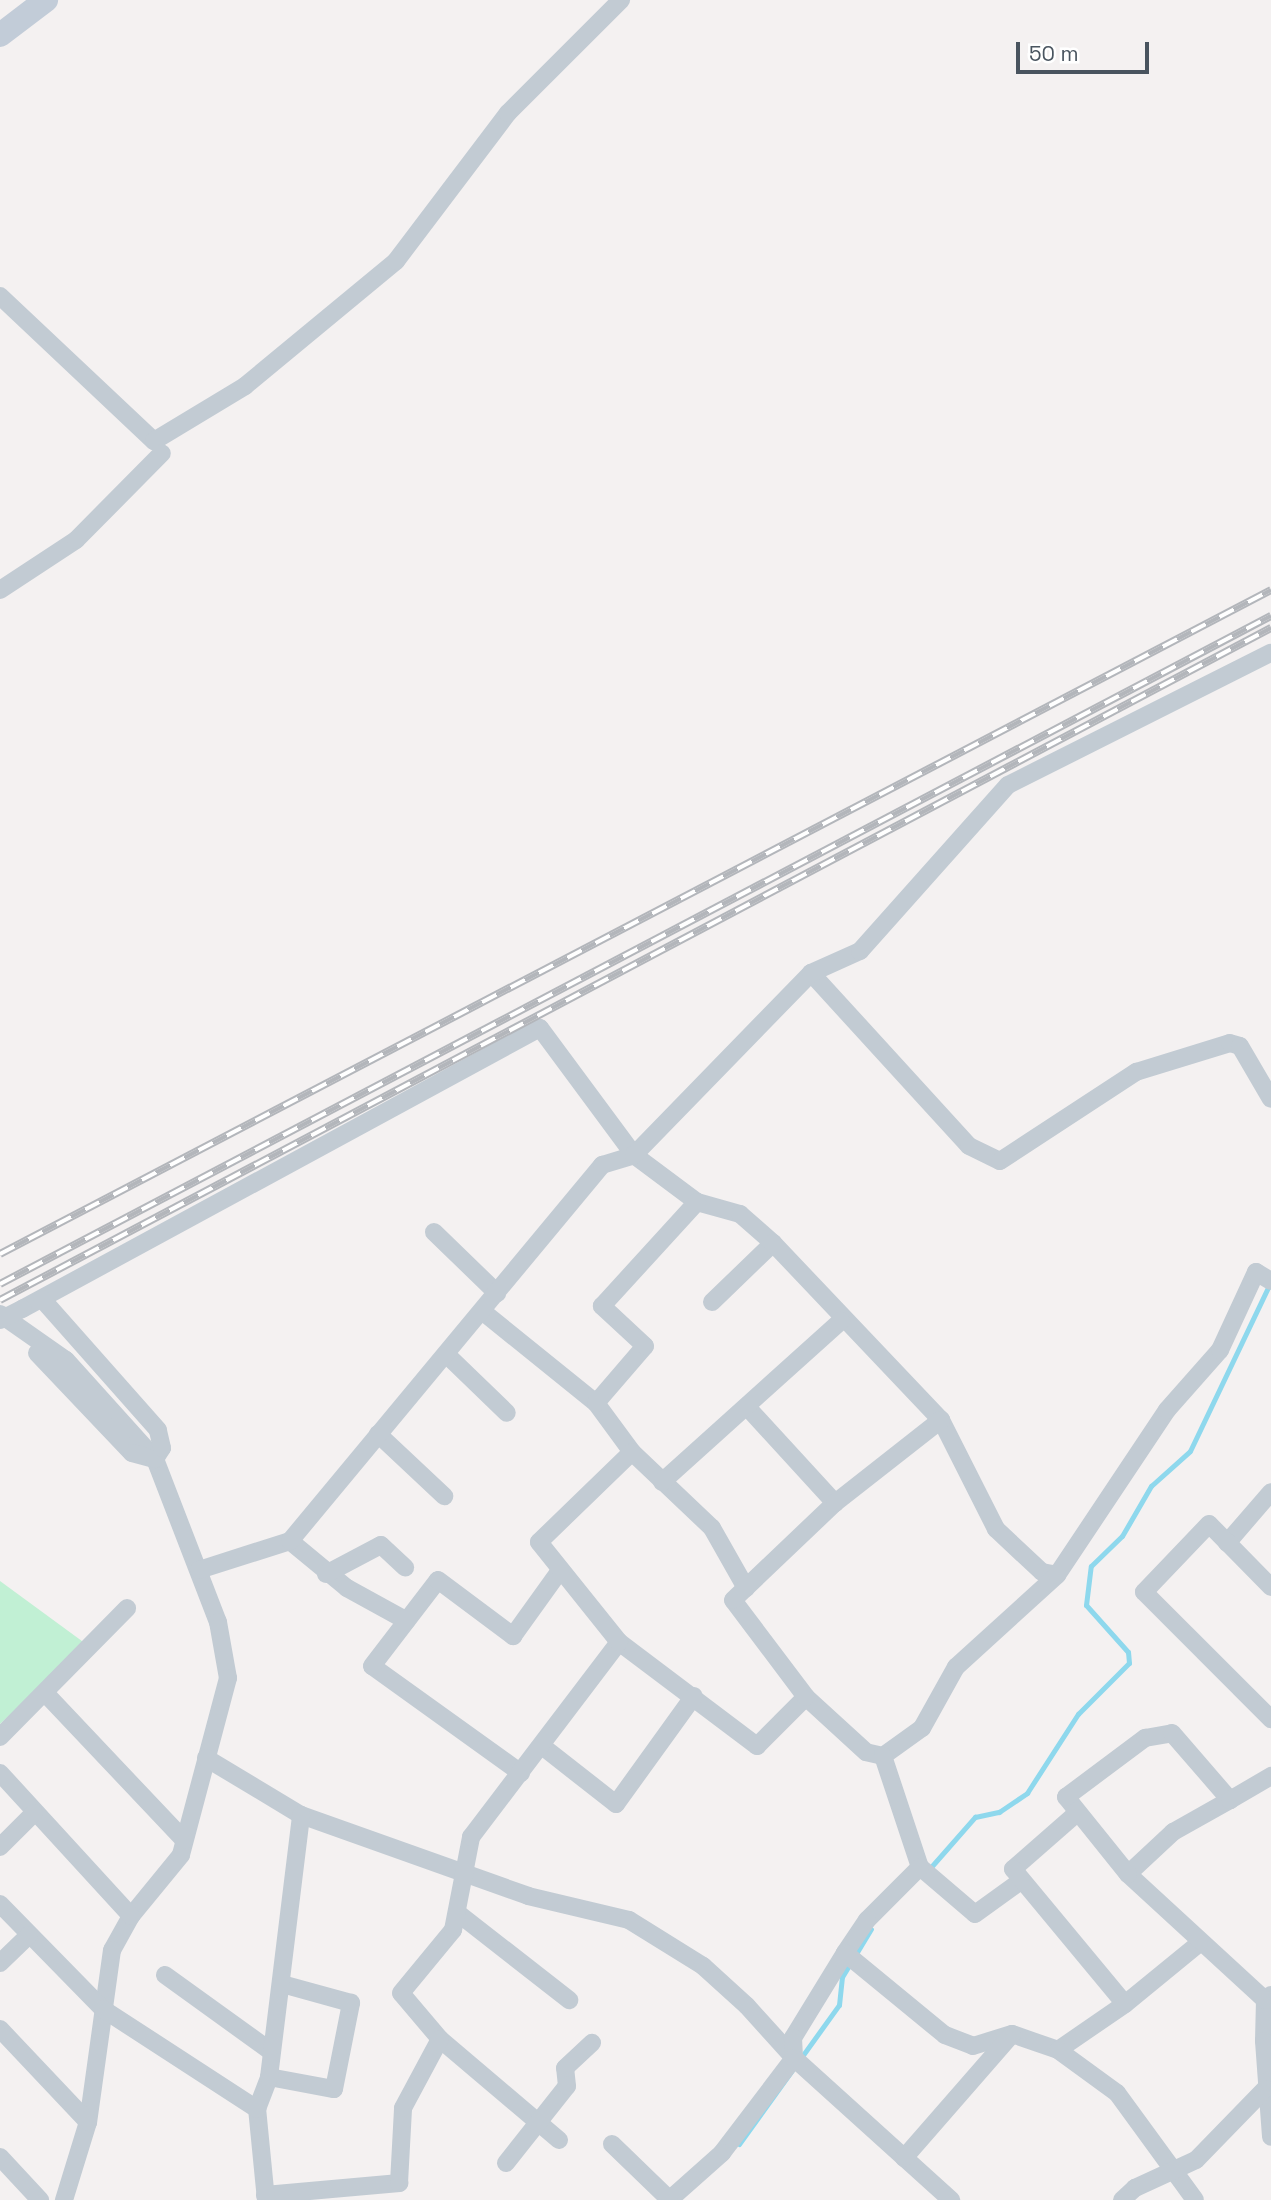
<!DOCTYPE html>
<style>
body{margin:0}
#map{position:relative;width:1271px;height:2200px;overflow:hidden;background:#f4f1f1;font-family:"Space Grotesk",sans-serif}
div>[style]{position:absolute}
.green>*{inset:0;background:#c1f0d4}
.stream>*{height:5px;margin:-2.5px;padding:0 2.5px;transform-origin:2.5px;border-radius:2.5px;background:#8ed8ed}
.street>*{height:18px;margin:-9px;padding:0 9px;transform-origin:9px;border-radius:9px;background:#c2cbd3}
.secondary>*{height:24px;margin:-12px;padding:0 12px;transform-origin:12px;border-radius:12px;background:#c2ccd8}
.rail>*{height:8px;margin-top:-4px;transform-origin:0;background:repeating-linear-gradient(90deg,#fff 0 16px,#b3b6bb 0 32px);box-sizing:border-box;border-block:2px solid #b3b6bb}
.street-bridge>*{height:18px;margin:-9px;padding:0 9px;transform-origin:9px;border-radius:9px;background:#c2cbd3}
span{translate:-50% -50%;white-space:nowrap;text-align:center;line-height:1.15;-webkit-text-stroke:7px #fff;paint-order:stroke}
.scale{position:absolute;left:1016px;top:42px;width:133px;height:32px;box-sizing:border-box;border:4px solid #49545f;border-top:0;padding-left:9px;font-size:21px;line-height:24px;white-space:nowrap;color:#49545f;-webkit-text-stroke:5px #fff;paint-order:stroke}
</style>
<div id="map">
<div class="green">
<i style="clip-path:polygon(0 1581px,86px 1644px,0 1724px)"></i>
</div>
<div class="stream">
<i style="left:931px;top:1867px;width:67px;rotate:-48.7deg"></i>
<i style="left:975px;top:1817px;width:25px;rotate:-12deg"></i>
<i style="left:999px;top:1812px;width:34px;rotate:-34deg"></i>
<i style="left:1027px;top:1793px;width:94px;rotate:-57.2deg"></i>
<i style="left:1078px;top:1714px;width:72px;rotate:-45deg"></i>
<i style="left:1129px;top:1663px;width:11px;rotate:-95deg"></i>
<i style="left:1128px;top:1652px;width:63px;rotate:-131.8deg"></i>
<i style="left:1086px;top:1605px;width:39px;rotate:-83deg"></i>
<i style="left:1091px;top:1566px;width:43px;rotate:-44.1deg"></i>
<i style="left:1122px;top:1536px;width:58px;rotate:-59.9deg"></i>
<i style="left:1151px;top:1486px;width:52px;rotate:-41.9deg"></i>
<i style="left:1190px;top:1451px;width:186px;rotate:-64.5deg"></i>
<i style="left:739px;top:2144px;width:171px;rotate:-54.3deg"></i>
<i style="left:839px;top:2005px;width:28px;rotate:-84deg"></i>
<i style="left:842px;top:1977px;width:56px;rotate:-58.9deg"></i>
</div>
<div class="street">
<i style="left:0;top:296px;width:212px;rotate:43.3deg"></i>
<i style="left:154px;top:441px;width:106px;rotate:-31.1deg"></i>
<i style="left:245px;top:386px;width:196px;rotate:-39.6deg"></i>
<i style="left:396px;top:261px;width:186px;rotate:-52.9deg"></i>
<i style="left:508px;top:113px;width:160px;rotate:-45deg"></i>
<i style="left:0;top:590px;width:91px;rotate:-33.3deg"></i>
<i style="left:76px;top:540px;width:122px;rotate:-45.3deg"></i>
<i style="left:811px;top:973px;width:234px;rotate:47.6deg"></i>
<i style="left:969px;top:1146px;width:34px;rotate:26deg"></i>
<i style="left:1000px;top:1161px;width:163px;rotate:-33.2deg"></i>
<i style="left:1136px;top:1072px;width:98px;rotate:-17.1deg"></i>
<i style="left:1230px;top:1043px;width:10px;rotate:17deg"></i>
<i style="left:1240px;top:1046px;width:61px;rotate:59.7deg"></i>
<i style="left:434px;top:1232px;width:88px;rotate:44.1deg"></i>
<i style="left:712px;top:1302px;width:85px;rotate:-44deg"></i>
<i style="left:22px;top:1309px;width:589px;rotate:-28.48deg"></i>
<i style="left:540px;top:1028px;width:158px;rotate:53.5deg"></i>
<i style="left:634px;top:1155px;width:79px;rotate:36.7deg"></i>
<i style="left:697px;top:1202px;width:45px;rotate:15.6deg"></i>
<i style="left:740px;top:1214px;width:44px;rotate:41.3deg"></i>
<i style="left:773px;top:1243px;width:244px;rotate:46.5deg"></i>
<i style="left:941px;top:1420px;width:122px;rotate:63.2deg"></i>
<i style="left:996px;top:1529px;width:63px;rotate:43.1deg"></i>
<i style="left:1042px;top:1572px;width:15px;rotate:11deg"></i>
<i style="left:482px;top:1311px;width:146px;rotate:38.9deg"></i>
<i style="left:596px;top:1403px;width:61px;rotate:53.7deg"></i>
<i style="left:632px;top:1452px;width:110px;rotate:43.5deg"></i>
<i style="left:712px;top:1528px;width:69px;rotate:60.5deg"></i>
<i style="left:0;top:1314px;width:80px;rotate:34.9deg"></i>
<i style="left:66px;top:1360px;width:133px;rotate:48deg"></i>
<i style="left:155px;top:1459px;width:175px;rotate:68.9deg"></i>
<i style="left:218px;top:1622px;width:57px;rotate:79.9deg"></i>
<i style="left:228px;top:1678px;width:183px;rotate:104.9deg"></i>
<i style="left:181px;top:1855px;width:79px;rotate:129.3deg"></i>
<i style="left:131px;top:1916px;width:39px;rotate:119deg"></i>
<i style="left:112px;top:1950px;width:174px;rotate:97.9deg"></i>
<i style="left:88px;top:2122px;width:82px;rotate:107.1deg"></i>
<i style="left:37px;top:1353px;width:138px;rotate:46.5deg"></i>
<i style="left:132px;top:1453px;width:24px;rotate:15deg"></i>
<i style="left:155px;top:1459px;width:13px;rotate:-58deg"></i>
<i style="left:162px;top:1448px;width:18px;rotate:-103deg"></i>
<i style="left:158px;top:1430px;width:175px;rotate:-131.5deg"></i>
<i style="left:447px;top:1355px;width:83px;rotate:44deg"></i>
<i style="left:596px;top:1403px;width:75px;rotate:-49.3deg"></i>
<i style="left:645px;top:1346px;width:59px;rotate:-137.1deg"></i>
<i style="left:602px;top:1306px;width:141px;rotate:-47.6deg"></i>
<i style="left:748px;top:1408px;width:129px;rotate:47.5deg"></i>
<i style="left:378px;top:1434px;width:91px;rotate:43.2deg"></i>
<i style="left:662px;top:1482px;width:241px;rotate:-42deg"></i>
<i style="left:290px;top:1541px;width:74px;rotate:39.5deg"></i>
<i style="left:347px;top:1588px;width:68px;rotate:28.8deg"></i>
<i style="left:1227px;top:1543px;width:67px;rotate:-49.2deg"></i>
<i style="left:199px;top:1570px;width:96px;rotate:-17.7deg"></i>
<i style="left:290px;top:1541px;width:489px;rotate:-50.3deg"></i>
<i style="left:602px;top:1165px;width:34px;rotate:-17deg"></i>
<i style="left:634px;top:1155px;width:254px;rotate:-45.8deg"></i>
<i style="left:811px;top:973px;width:54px;rotate:-24.2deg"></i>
<i style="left:860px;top:951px;width:222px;rotate:-48.3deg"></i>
<i style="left:1008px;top:785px;width:294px;rotate:-26.7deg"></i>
<i style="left:326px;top:1574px;width:62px;rotate:-27.8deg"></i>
<i style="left:381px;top:1545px;width:33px;rotate:43deg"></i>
<i style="left:1271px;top:1587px;width:88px;rotate:-134.5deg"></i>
<i style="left:1209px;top:1524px;width:94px;rotate:133.7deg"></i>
<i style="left:1144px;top:1592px;width:180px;rotate:45deg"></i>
<i style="left:619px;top:1642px;width:173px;rotate:37deg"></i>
<i style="left:757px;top:1746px;width:69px;rotate:-45deg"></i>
<i style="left:46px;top:1694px;width:201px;rotate:46.6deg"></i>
<i style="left:0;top:1737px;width:181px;rotate:-45.4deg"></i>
<i style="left:542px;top:1746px;width:94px;rotate:38.1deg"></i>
<i style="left:616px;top:1804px;width:133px;rotate:-54.2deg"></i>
<i style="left:883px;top:1756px;width:48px;rotate:-35.7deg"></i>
<i style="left:922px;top:1728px;width:70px;rotate:-60.9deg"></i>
<i style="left:956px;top:1667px;width:137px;rotate:-42.3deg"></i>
<i style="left:1057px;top:1575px;width:198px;rotate:-56.3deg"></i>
<i style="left:1167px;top:1410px;width:80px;rotate:-48.5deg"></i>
<i style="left:1220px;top:1350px;width:86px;rotate:-65.2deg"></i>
<i style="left:1256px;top:1272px;width:17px;rotate:31deg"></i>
<i style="left:883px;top:1756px;width:17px;rotate:-167deg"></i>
<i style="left:866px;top:1752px;width:81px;rotate:-137.5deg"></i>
<i style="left:806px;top:1697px;width:121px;rotate:-127deg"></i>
<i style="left:733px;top:1600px;width:141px;rotate:-43.6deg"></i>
<i style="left:835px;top:1503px;width:135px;rotate:-38.1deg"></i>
<i style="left:883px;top:1756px;width:117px;rotate:71.6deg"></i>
<i style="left:920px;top:1867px;width:72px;rotate:40.5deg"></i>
<i style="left:975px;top:1914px;width:53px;rotate:-35.8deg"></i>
<i style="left:206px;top:1758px;width:111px;rotate:31deg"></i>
<i style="left:301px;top:1815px;width:241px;rotate:19.6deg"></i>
<i style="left:528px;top:1896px;width:104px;rotate:13.4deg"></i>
<i style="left:629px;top:1920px;width:87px;rotate:31.9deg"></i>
<i style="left:703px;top:1966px;width:59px;rotate:42.3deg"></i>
<i style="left:747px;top:2006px;width:70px;rotate:47.9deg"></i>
<i style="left:794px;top:2058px;width:119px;rotate:127.2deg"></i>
<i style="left:722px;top:2153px;width:71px;rotate:138.4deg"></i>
<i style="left:0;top:1773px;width:194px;rotate:47.5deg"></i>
<i style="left:521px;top:1773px;width:183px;rotate:-144.3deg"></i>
<i style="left:372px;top:1666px;width:108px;rotate:-52.5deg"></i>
<i style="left:438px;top:1580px;width:94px;rotate:36.7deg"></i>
<i style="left:513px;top:1636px;width:79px;rotate:-54.3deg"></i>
<i style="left:1077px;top:1813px;width:85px;rotate:138.8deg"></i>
<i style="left:1013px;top:1869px;width:175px;rotate:50.3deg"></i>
<i style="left:1125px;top:2004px;width:93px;rotate:-39.3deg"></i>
<i style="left:0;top:1847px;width:48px;rotate:-45deg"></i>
<i style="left:920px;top:1867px;width:75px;rotate:135deg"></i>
<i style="left:867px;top:1920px;width:40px;rotate:124deg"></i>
<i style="left:845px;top:1953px;width:100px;rotate:121.5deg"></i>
<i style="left:793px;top:2038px;width:20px;rotate:87deg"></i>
<i style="left:794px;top:2058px;width:212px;rotate:42.1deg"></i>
<i style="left:1128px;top:1874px;width:62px;rotate:-43deg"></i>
<i style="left:1173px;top:1832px;width:65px;rotate:-29.3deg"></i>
<i style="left:0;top:1904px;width:147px;rotate:45.6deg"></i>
<i style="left:103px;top:2009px;width:184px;rotate:33deg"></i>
<i style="left:459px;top:1914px;width:140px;rotate:38deg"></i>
<i style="left:845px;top:1953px;width:129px;rotate:39.4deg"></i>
<i style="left:945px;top:2035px;width:30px;rotate:21deg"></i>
<i style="left:973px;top:2046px;width:41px;rotate:-17.1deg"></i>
<i style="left:1012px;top:2034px;width:49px;rotate:19.2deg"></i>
<i style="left:0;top:1963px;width:40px;rotate:-44deg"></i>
<i style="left:165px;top:1975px;width:128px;rotate:35.8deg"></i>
<i style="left:1271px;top:1995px;width:8px;rotate:140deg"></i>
<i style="left:1265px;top:2000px;width:41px;rotate:91.4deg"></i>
<i style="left:1264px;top:2041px;width:96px;rotate:85.8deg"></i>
<i style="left:1265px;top:2000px;width:186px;rotate:-137.4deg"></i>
<i style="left:1128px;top:1874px;width:99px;rotate:-128.8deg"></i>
<i style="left:1066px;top:1797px;width:99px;rotate:-36.8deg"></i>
<i style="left:1145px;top:1738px;width:27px;rotate:-10deg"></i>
<i style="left:1172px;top:1733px;width:89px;rotate:49.1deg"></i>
<i style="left:1230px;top:1800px;width:48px;rotate:-30.3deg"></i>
<i style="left:1125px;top:2004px;width:81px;rotate:145.5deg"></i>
<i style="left:1058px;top:2050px;width:73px;rotate:36.1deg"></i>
<i style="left:1117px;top:2093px;width:132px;rotate:53.9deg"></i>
<i style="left:0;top:2029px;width:128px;rotate:46.6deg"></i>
<i style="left:269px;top:2077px;width:66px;rotate:10.5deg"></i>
<i style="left:334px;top:2089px;width:88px;rotate:-78.8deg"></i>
<i style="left:351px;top:2003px;width:72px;rotate:-164.6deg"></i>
<i style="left:559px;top:2140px;width:156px;rotate:-139.7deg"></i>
<i style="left:440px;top:2039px;width:60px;rotate:-130.3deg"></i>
<i style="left:401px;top:1993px;width:82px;rotate:-50.5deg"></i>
<i style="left:453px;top:1930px;width:95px;rotate:-79deg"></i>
<i style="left:471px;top:1837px;width:245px;rotate:-52.8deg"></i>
<i style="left:619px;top:1642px;width:128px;rotate:-128.7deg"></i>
<i style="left:539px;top:1542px;width:129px;rotate:-44.1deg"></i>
<i style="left:612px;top:2144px;width:79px;rotate:44deg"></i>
<i style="left:0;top:2157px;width:59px;rotate:47.1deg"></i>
<i style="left:904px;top:2158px;width:164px;rotate:-48.9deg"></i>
<i style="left:506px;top:2163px;width:98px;rotate:-51.6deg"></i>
<i style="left:567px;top:2086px;width:18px;rotate:-96deg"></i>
<i style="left:565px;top:2068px;width:37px;rotate:-43deg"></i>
<i style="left:265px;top:2195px;width:135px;rotate:-5.1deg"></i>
<i style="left:399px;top:2183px;width:75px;rotate:-86.9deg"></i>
<i style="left:403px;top:2108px;width:78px;rotate:-61.8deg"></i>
<i style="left:266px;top:2200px;width:91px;rotate:-95.6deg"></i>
<i style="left:257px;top:2109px;width:34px;rotate:-69deg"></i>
<i style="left:269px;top:2077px;width:264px;rotate:-83deg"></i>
<i style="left:1122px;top:2200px;width:18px;rotate:-43deg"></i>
<i style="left:1135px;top:2188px;width:67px;rotate:-24.7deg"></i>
<i style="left:1196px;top:2160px;width:99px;rotate:-45.8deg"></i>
</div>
<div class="secondary">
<i style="left:0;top:35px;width:58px;rotate:-37.3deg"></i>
</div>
<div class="rail">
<i style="left:0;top:1254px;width:1434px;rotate:-27.58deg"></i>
<i style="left:0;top:1284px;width:1436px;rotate:-27.73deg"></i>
<i style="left:0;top:1300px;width:1438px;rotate:-27.87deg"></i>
</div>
<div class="street-bridge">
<i style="left:0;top:1320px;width:25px;rotate:-27deg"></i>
</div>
<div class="scale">50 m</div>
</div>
